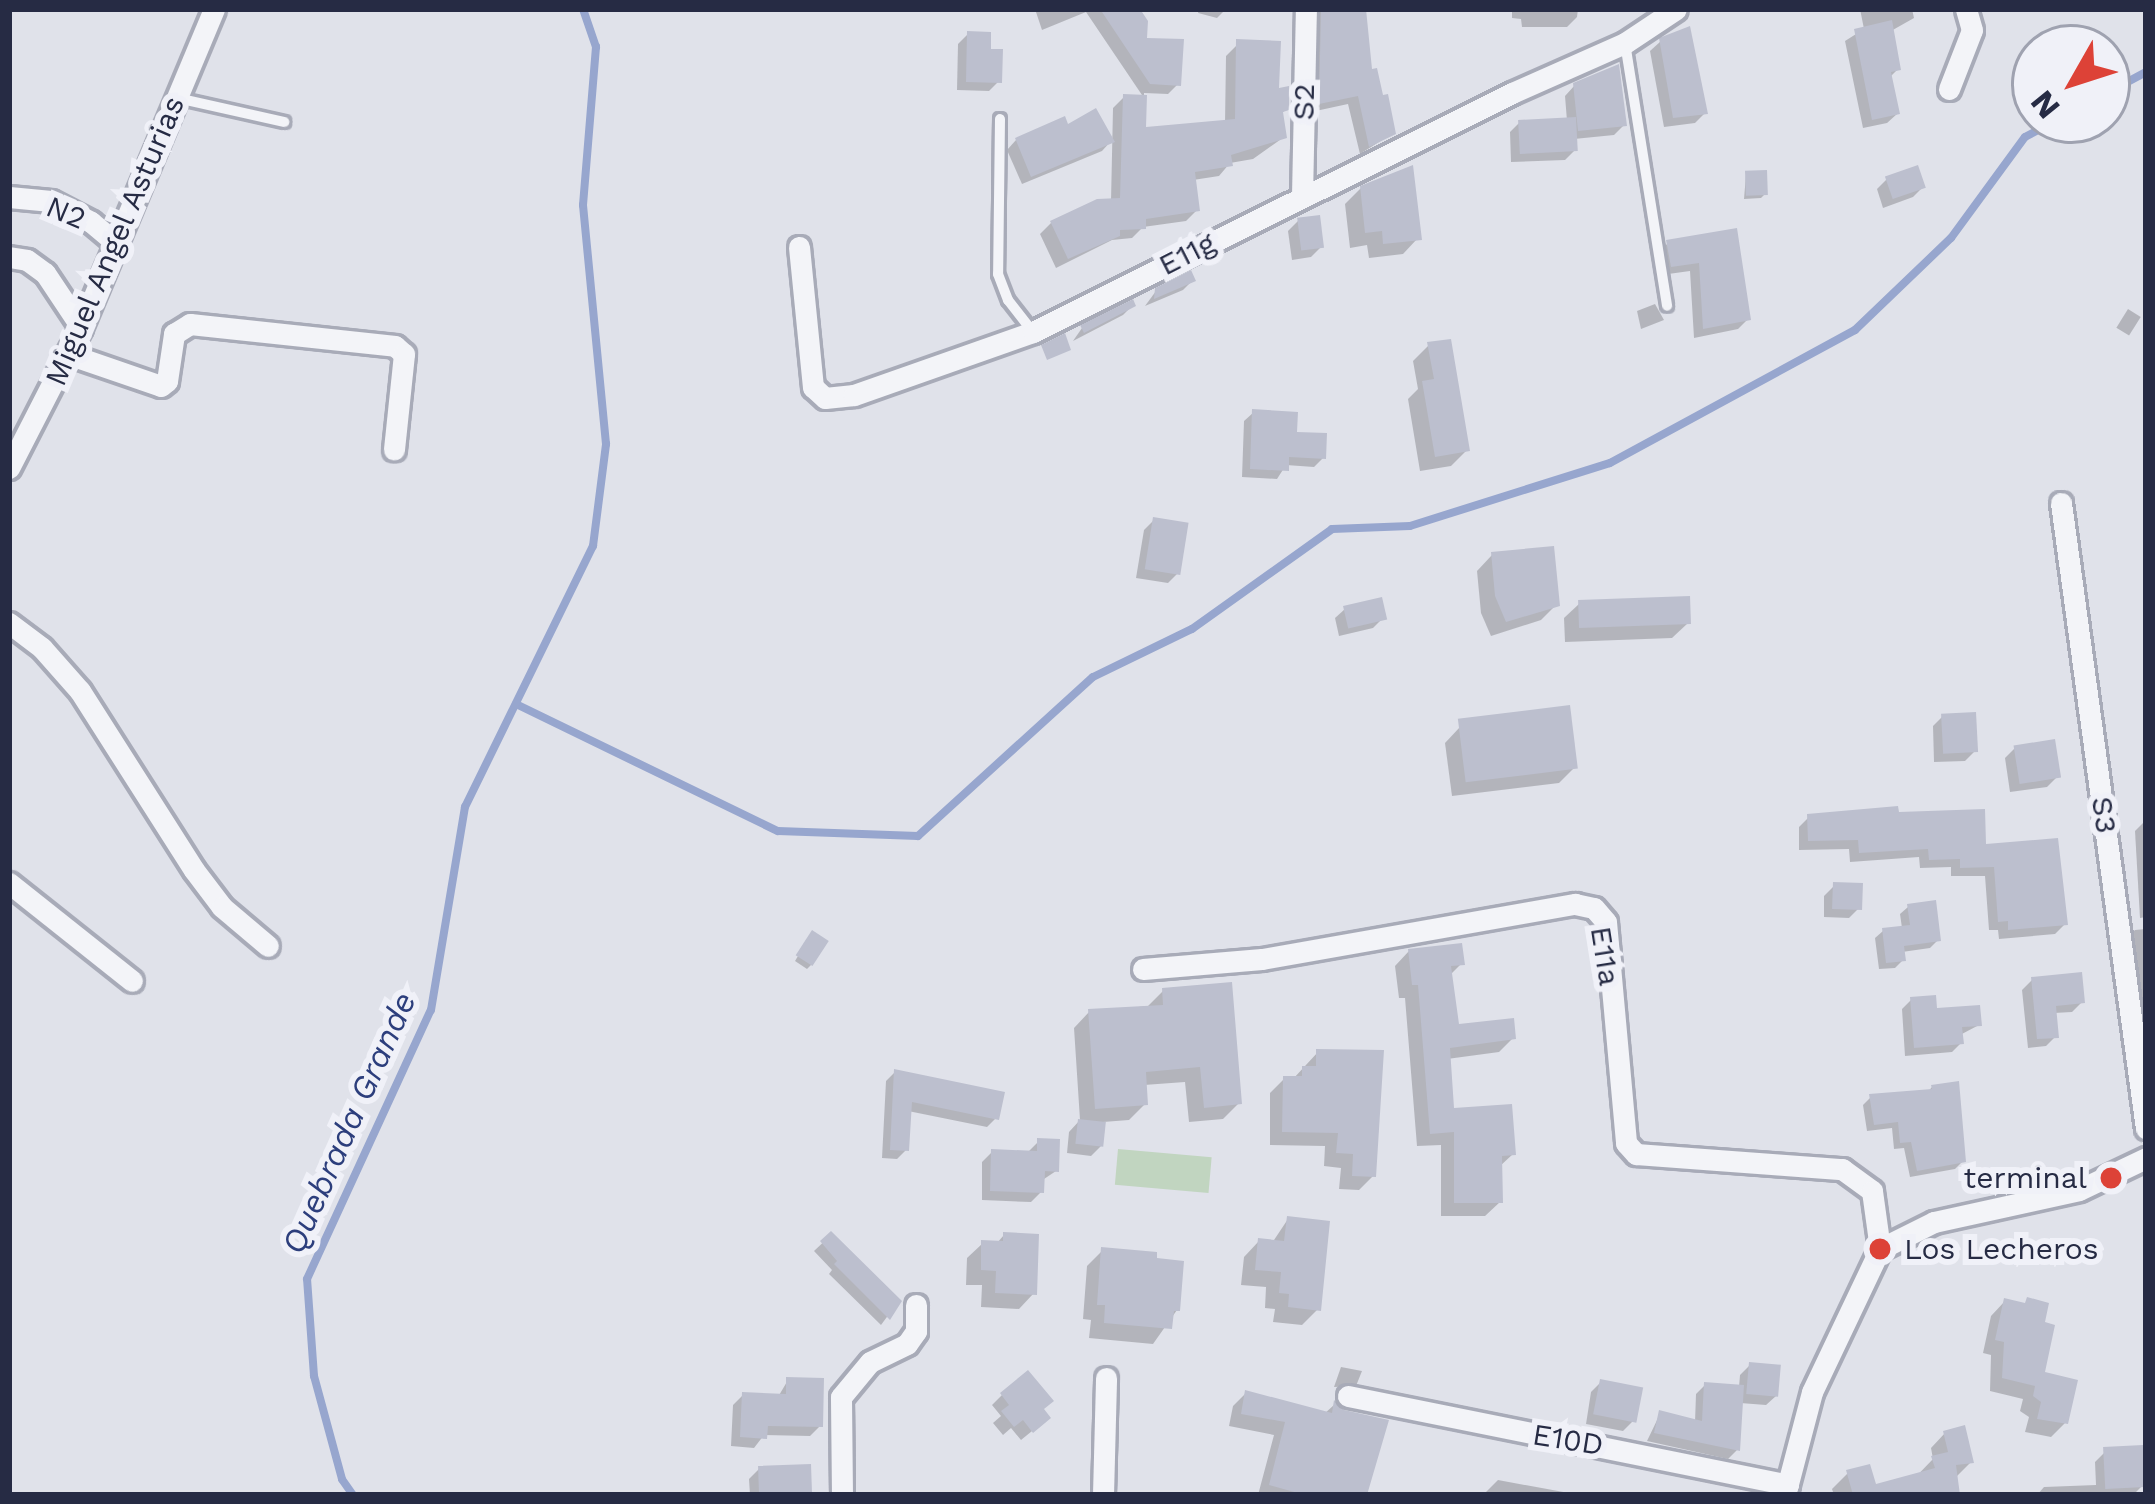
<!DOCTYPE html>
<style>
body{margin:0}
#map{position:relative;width:2155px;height:1504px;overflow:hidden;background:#e0e2ea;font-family:"Work Sans",sans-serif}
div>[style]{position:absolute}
.green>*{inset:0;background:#c1d5c0;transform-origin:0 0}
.shadow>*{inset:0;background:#0003;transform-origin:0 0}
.stream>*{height:8px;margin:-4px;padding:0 4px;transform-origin:4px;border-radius:4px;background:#97a6ce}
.building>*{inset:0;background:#bcbfce;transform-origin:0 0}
.roads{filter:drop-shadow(3px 0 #a8abb8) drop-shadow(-3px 0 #a8abb8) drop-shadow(0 3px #a8abb8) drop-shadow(0 -3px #a8abb8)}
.lane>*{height:10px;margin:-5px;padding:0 5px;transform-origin:5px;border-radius:5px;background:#f3f4f8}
.street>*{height:21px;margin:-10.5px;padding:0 10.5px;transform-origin:10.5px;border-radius:10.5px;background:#f3f4f8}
.dots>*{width:33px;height:33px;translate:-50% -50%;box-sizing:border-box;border:6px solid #f0f1f8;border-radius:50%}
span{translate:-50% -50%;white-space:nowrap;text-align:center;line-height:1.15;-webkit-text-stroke:12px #f0f1f8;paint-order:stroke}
.street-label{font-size:30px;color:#262b44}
.poi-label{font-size:30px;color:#262b44}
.right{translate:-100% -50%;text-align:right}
.left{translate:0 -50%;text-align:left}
.water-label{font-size:33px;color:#2c3e7c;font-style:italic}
.frame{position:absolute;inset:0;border:12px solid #262b44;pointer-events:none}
.north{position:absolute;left:2011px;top:24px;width:120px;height:120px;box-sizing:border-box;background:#f0f1f8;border:3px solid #9fa2b0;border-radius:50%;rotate:231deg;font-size:33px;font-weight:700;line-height:48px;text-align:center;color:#262b44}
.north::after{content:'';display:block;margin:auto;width:42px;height:54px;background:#dd4237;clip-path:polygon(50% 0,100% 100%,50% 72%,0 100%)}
</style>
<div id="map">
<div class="green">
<i style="left:1118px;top:1149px;width:94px;height:36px;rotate:5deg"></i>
</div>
<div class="shadow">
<i style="clip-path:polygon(1035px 9px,1136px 9px,1144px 41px,1178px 84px,1168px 94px,1144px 93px,1144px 98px,1086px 12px,1042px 30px)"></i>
<i style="clip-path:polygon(1199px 9px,1226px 9px,1217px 18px,1198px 13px)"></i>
<i style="clip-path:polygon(1309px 9px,1363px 9px,1369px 73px,1393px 133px,1360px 154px,1348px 104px,1311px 112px)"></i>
<i style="clip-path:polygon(1512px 9px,1578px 9px,1577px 17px,1567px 27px,1522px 27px,1521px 19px,1512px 18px)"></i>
<i style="clip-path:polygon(1860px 9px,1912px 9px,1914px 18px,1891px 31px,1898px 69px,1889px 78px,1897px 114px,1887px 123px,1863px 128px,1845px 41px,1864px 29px)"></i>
<i style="clip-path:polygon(968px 34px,988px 52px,999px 81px,989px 91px,957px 90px,958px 44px)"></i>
<i style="clip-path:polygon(1661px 41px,1705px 113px,1695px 123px,1664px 127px,1650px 51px)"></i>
<i style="clip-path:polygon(1237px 45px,1286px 109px,1280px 115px,1284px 137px,1253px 159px,1230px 163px,1219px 176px,1193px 180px,1197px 210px,1186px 221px,1143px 227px,1132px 238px,1112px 240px,1056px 268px,1040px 234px,1051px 223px,1111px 201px,1113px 108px,1124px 97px,1142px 131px,1225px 123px,1226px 56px)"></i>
<i style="clip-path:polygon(1575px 85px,1624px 125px,1614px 135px,1574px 139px,1575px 150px,1565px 160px,1511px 162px,1510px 132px,1520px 122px,1567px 121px,1565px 96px)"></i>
<i style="clip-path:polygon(1067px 128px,1111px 141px,1102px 151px,1022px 184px,1007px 150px,1016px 140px)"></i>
<i style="clip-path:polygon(1746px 175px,1765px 194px,1761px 198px,1744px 199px)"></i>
<i style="clip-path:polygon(1887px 179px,1923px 187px,1913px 197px,1883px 208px,1877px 189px)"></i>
<i style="clip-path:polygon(1361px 188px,1418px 238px,1403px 254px,1369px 258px,1367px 245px,1350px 248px,1345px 204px)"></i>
<i style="clip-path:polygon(1298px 221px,1321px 247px,1311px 257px,1292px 260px,1288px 231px)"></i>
<i style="clip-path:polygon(1734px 231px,1748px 319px,1738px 329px,1694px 338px,1690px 271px,1661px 275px,1658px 253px,1668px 243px)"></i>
<i style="clip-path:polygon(1193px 280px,1183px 290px,1145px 306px,1156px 291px)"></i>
<i style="clip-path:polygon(1655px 304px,1664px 320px,1641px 329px,1637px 311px)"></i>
<i style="clip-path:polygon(1133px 305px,1123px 315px,1073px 341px,1082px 328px)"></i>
<i style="left:2128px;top:309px;width:15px;height:22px;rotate:32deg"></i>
<i style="clip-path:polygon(1429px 345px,1467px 450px,1451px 466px,1420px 471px,1408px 399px,1418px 389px,1413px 361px)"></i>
<i style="clip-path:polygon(1254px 412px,1294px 435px,1323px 458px,1314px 467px,1286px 465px,1277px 479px,1242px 477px,1244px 421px)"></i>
<i style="clip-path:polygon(1154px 520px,1178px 573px,1168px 583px,1136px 578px,1144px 530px)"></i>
<i style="clip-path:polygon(1492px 555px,1557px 604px,1541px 620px,1491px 636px,1481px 613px,1477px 571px)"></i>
<i style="clip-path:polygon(1580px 603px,1688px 623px,1672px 638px,1565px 642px,1564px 618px)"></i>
<i style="clip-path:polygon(1345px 609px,1383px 618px,1373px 628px,1339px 636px,1335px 618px)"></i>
<i style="clip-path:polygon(1943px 716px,1975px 751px,1965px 761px,1934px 762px,1933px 726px)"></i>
<i style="clip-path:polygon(1460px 727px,1575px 767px,1559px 783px,1452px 796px,1445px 743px)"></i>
<i style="clip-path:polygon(2015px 748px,2057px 777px,2047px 787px,2010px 792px,2005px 758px)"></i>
<i style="clip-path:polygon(1896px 816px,1983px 847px,2065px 924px,2055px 934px,1999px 939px,1998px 930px,1989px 930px,1985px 876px,1951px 876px,1951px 867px,1920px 868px,1919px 857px,1850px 862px,1849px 849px,1799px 850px,1799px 827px,1809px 817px)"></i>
<i style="clip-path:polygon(2146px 820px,2146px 917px,2140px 918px,2135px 831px)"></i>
<i style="clip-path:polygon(1834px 886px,1859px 908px,1849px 918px,1824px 917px,1824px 896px)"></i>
<i style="clip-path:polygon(1908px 907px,1938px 940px,1930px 948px,1902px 952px,1903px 960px,1895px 968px,1879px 969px,1875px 938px,1883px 931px,1902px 928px,1900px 914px)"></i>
<i style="clip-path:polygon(2146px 929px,2146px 1070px,2124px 941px,2135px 930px)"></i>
<i style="clip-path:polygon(809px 938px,811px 965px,807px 969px,795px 961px)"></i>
<i style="clip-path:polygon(1409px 951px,1462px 963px,1449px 976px,1456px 1028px,1513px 1038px,1499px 1052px,1447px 1059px,1452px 1111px,1513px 1154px,1499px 1167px,1500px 1202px,1485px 1216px,1441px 1216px,1441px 1145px,1417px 1146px,1405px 998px,1399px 998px,1395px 966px)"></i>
<i style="clip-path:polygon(2032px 980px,2082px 1002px,2072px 1012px,2054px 1013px,2056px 1036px,2046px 1046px,2028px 1048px,2022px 990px)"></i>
<i style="clip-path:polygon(1163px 991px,1239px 1103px,1223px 1119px,1189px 1122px,1185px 1082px,1144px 1085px,1145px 1104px,1129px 1120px,1103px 1122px,1101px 1146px,1091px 1156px,1067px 1153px,1069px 1132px,1080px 1120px,1074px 1028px,1089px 1012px,1148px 1006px)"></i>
<i style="clip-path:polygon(1911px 1000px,1934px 1011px,1979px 1025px,1960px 1035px,1961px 1043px,1952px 1052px,1905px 1056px,1902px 1009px)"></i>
<i style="clip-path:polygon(1318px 1052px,1373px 1176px,1359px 1190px,1339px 1189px,1341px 1168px,1324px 1166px,1325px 1146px,1270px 1145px,1270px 1093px,1284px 1079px,1293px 1079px)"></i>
<i style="clip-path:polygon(895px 1072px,996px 1118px,987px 1127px,908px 1111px,906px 1150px,897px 1159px,882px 1158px,886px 1081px)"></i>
<i style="clip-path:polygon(1932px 1087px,1963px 1161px,1955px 1169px,1910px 1177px,1904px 1148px,1894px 1149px,1892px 1128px,1867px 1131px,1863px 1105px,1871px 1097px,1927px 1093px)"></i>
<i style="clip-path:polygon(1039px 1141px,1056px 1171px,1041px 1181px,1041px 1192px,1031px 1202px,982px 1200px,982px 1162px,992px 1152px,1029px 1151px)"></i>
<i style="clip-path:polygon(1288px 1219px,1318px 1309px,1302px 1325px,1273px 1322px,1275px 1309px,1265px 1308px,1266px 1287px,1241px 1285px,1244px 1257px,1259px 1241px,1272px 1243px)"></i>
<i style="clip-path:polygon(831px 1235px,898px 1302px,881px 1325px,829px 1274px,832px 1270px,814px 1251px)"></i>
<i style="clip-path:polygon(1004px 1235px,1034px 1293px,1019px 1309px,981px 1307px,982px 1285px,966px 1285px,967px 1258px,983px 1243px,997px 1243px)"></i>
<i style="clip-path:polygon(1103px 1250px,1177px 1310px,1153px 1344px,1089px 1338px,1091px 1320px,1083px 1319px,1087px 1266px)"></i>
<i style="clip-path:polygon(2005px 1301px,2065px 1423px,2051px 1437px,2025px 1432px,2029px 1417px,2020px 1411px,2023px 1399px,1990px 1391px,1991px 1355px,1983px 1353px,1991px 1316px)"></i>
<i style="clip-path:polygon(1750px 1365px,1776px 1396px,1766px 1405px,1740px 1403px,1737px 1450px,1728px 1459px,1647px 1441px,1660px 1414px,1695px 1422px,1696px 1394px,1705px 1385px,1739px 1387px,1740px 1375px)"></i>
<i style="clip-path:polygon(1341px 1367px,1362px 1371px,1356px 1386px,1334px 1387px)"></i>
<i style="clip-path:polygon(788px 1380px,820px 1426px,810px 1436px,764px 1435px,754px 1448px,731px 1446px,733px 1405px,743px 1395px,778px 1397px)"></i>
<i style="clip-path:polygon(1601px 1382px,1633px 1421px,1623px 1431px,1586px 1424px,1591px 1392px)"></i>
<i style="clip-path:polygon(1246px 1393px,1324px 1414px,1334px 1405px,1363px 1495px,1258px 1495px,1274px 1435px,1229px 1426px,1233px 1406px)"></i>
<i style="clip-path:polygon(1002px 1395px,1041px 1410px,1037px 1427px,1021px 1440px,1011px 1428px,1003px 1435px,993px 1423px,1001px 1416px,992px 1405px)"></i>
<i style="clip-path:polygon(1945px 1433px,1971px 1462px,1957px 1476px,1957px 1495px,1906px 1495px,1905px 1488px,1933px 1459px,1931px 1448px)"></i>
<i style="clip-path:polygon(2105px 1452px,2142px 1486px,2133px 1495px,2037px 1495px,2044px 1487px,2096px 1485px,2095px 1462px)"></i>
<i style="clip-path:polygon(759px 1469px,810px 1495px,750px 1495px,749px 1479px)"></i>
<i style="clip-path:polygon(1848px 1473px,1876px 1495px,1834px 1495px,1832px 1489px)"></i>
<i style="clip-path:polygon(1498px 1480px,1569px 1493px,1569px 1495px,1483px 1495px)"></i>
</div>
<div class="stream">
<i style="left:2107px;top:93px;width:44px;rotate:-28.3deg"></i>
<i style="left:516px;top:704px;width:291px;rotate:25.9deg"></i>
<i style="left:778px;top:831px;width:140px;rotate:2deg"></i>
<i style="left:918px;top:836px;width:236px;rotate:-42.3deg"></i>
<i style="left:1093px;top:677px;width:110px;rotate:-25.9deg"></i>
<i style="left:1192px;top:629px;width:172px;rotate:-35.5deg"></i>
<i style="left:1332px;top:529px;width:78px;rotate:-2.2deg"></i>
<i style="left:1410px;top:526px;width:210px;rotate:-17.5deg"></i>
<i style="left:1610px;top:463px;width:279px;rotate:-28.5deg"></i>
<i style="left:1855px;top:330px;width:133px;rotate:-43.8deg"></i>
<i style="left:1951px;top:238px;width:125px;rotate:-53.8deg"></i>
<i style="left:2025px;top:137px;width:36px;rotate:-28deg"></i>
<i style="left:353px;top:1495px;width:19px;rotate:-125deg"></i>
<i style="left:342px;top:1479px;width:107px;rotate:-105.2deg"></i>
<i style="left:314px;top:1376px;width:97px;rotate:-94.1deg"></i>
<i style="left:307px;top:1279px;width:296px;rotate:-65.3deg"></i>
<i style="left:431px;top:1010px;width:206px;rotate:-80.5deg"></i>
<i style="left:465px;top:807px;width:291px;rotate:-63.9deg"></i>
<i style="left:593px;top:546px;width:103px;rotate:-82.7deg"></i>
<i style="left:606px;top:444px;width:240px;rotate:-95.5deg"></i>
<i style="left:583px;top:205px;width:159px;rotate:-85.3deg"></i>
<i style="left:596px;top:47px;width:40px;rotate:-108.9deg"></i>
</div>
<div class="building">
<i style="clip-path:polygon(1100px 9px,1140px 9px,1148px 21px,1147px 38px,1184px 39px,1181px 86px,1150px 84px)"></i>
<i style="clip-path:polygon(1321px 9px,1366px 9px,1372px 69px,1377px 68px,1383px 95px,1388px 94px,1396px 134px,1369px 147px,1358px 96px,1319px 104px)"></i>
<i style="clip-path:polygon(1892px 20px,1901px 70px,1891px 72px,1900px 114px,1872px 120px,1854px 29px)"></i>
<i style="clip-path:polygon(1690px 26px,1708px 114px,1673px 118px,1659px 38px)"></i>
<i style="clip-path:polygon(967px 31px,991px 32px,991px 49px,1003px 49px,1002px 83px,966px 82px)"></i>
<i style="clip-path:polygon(1236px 39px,1281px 41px,1279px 88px,1289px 86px,1289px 110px,1283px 112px,1287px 138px,1231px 155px,1233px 166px,1195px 172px,1200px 211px,1146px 219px,1146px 229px,1120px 230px,1120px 236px,1068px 259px,1050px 221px,1097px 199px,1120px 198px,1123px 94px,1147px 95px,1146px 127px,1235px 119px)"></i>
<i style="clip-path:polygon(1619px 64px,1627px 126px,1578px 131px,1573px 83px)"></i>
<i style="clip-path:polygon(1096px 108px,1115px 142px,1031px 177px,1015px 138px,1065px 116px,1068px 124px)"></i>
<i style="left:1576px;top:117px;width:34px;height:58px;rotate:87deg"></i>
<i style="clip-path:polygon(1413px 165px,1422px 240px,1383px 244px,1382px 231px,1365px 233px,1360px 186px)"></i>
<i style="left:1918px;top:165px;width:24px;height:35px;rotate:71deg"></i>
<i style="left:1767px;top:170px;width:25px;height:22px;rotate:88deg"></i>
<i style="left:1320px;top:215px;width:33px;height:23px;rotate:83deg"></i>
<i style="clip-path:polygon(1737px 228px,1751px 320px,1703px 329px,1699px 263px,1671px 267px,1666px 240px)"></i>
<i style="clip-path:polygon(1191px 270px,1196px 281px,1154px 299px,1155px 288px)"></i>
<i style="clip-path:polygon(1133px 299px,1136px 306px,1084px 333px,1080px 325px)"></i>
<i style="clip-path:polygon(1065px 333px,1071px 350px,1047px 360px,1041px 345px)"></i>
<i style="clip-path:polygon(1451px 339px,1470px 451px,1435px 457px,1422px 381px,1434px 379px,1427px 342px)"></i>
<i style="clip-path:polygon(1252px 409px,1298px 412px,1297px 432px,1327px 433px,1326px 459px,1289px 457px,1289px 471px,1250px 469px)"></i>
<i style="left:1153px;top:517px;width:36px;height:53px;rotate:9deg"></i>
<i style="clip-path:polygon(1554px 546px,1560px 606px,1506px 622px,1495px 596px,1491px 552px)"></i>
<i style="left:1690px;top:596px;width:28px;height:112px;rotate:88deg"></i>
<i style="left:1382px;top:597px;width:23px;height:40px;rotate:77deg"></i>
<i style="left:1570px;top:705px;width:64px;height:113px;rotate:83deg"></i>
<i style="left:1976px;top:712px;width:40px;height:35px;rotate:87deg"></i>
<i style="left:2055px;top:739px;width:39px;height:42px;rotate:81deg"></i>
<i style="clip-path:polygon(1898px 806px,1899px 812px,1985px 809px,1986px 844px,2058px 838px,2068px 925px,2008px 930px,2008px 921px,1998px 922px,1994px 867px,1960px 868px,1960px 859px,1929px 860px,1928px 849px,1859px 853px,1858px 840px,1808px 841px,1807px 814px)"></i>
<i style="left:1833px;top:882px;width:30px;height:27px;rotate:2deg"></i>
<i style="clip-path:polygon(1936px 900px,1941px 941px,1904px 946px,1906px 961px,1886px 963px,1882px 928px,1910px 925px,1907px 904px)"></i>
<i style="left:812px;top:930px;width:20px;height:30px;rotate:33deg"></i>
<i style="clip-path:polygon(1462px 943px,1465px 965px,1451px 966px,1459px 1024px,1514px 1018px,1516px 1039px,1450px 1048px,1454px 1108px,1512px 1104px,1516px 1155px,1502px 1156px,1503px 1203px,1454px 1203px,1454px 1132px,1430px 1134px,1418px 985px,1412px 985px,1408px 949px)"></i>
<i style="clip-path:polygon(2082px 972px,2085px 1003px,2056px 1006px,2059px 1038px,2037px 1039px,2031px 977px)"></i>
<i style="clip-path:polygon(1232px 982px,1242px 1104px,1204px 1108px,1200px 1067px,1146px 1072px,1148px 1105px,1095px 1109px,1088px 1009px,1163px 1005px,1162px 988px)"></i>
<i style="clip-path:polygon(1936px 995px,1937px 1008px,1980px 1005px,1982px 1026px,1962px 1027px,1964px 1044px,1914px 1048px,1910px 997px)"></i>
<i style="clip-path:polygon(1316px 1049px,1384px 1050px,1376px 1177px,1352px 1176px,1353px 1154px,1336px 1153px,1338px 1133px,1282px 1132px,1283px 1076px,1302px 1076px,1302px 1066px,1316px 1066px)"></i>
<i style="clip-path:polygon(894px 1069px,1005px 1092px,999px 1120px,912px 1102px,909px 1151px,890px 1150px)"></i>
<i style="clip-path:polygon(1959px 1081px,1966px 1162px,1917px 1171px,1911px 1142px,1900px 1143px,1898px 1122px,1874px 1125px,1869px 1094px,1932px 1089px,1931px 1085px)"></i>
<i style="left:1078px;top:1119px;width:28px;height:25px;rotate:6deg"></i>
<i style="clip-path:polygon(1037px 1138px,1060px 1139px,1059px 1172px,1045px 1171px,1044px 1193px,990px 1191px,991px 1149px,1037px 1151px)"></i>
<i style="clip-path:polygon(1287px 1216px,1330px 1221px,1321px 1311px,1288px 1307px,1289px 1294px,1279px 1293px,1281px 1272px,1255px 1270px,1258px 1238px,1284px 1241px)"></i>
<i style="clip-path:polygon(831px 1231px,902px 1301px,890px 1320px,834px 1264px,837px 1261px,820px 1241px)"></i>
<i style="clip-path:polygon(1003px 1232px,1039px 1234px,1037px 1295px,995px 1293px,996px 1271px,981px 1270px,981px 1240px,1003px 1241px)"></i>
<i style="clip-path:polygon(1101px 1247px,1157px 1252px,1157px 1258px,1184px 1261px,1180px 1311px,1174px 1311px,1172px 1329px,1104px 1323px,1105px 1305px,1097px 1305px)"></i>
<i style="clip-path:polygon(2027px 1297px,2049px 1303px,2045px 1322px,2055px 1325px,2045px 1372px,2078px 1380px,2068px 1424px,2037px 1419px,2041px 1402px,2033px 1396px,2035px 1386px,2002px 1378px,2004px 1342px,1995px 1340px,2004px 1298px,2025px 1303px)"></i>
<i style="left:1749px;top:1362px;width:32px;height:32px;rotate:5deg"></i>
<i style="clip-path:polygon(1028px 1370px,1054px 1401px,1044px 1409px,1051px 1418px,1033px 1433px,1023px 1420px,1014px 1427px,1001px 1411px,1009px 1405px,1000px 1393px)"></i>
<i style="clip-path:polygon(786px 1377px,824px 1378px,823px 1427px,768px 1426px,767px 1439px,740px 1437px,742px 1392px,786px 1394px)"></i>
<i style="left:1600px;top:1379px;width:44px;height:36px;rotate:11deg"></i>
<i style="clip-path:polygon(1704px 1382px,1744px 1385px,1740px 1451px,1654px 1433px,1659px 1410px,1702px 1421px)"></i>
<i style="clip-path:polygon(1245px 1390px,1332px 1413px,1334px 1400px,1344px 1410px,1389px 1420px,1367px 1495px,1305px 1495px,1269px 1485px,1285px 1422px,1241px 1414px)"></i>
<i style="clip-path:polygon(1965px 1425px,1974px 1463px,1956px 1465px,1960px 1495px,1853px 1495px,1846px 1470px,1870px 1464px,1876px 1484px,1935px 1468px,1931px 1456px,1948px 1452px,1943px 1431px)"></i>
<i style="left:2143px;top:1445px;width:42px;height:40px;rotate:87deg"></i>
<i style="left:811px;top:1464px;width:31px;height:53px;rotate:88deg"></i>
</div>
<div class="roads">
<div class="lane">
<i style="left:1625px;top:43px;width:266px;rotate:80.9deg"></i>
<i style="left:177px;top:98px;width:110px;rotate:12.6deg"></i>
<i style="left:1000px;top:119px;width:155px;rotate:90.7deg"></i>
<i style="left:998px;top:274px;width:28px;rotate:69deg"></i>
<i style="left:1008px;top:300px;width:41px;rotate:52deg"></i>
</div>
<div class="street">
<i style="left:1949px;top:89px;width:63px;rotate:-68.7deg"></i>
<i style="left:1972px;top:30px;width:22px;rotate:-106deg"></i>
<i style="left:1302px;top:196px;width:187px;rotate:-88.8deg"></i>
<i style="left:9px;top:197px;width:42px;rotate:5.4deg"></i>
<i style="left:51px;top:201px;width:45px;rotate:27.7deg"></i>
<i style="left:91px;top:222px;width:33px;rotate:40deg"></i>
<i style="left:799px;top:247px;width:141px;rotate:84.3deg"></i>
<i style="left:813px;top:387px;width:16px;rotate:43deg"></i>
<i style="left:825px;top:398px;width:29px;rotate:-6deg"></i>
<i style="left:854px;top:395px;width:190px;rotate:-19.4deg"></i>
<i style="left:1033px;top:332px;width:535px;rotate:-26.52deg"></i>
<i style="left:1512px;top:93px;width:124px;rotate:-23.9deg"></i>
<i style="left:1625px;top:43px;width:61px;rotate:-33.7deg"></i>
<i style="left:9px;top:257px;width:18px;rotate:9deg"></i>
<i style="left:27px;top:260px;width:22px;rotate:36deg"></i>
<i style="left:45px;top:273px;width:65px;rotate:56.3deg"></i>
<i style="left:68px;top:354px;width:98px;rotate:19deg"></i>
<i style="left:161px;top:386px;width:8px;rotate:-40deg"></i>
<i style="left:167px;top:381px;width:48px;rotate:-81.5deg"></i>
<i style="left:174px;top:334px;width:19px;rotate:-32deg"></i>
<i style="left:190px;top:324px;width:206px;rotate:6.1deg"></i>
<i style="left:395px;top:346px;width:12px;rotate:42deg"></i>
<i style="left:404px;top:354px;width:96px;rotate:96deg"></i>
<i style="left:9px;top:468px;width:158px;rotate:-62.9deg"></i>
<i style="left:81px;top:327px;width:345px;rotate:-67.3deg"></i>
<i style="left:2061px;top:503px;width:631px;rotate:82.26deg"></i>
<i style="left:9px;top:623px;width:41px;rotate:37.1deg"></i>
<i style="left:42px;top:648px;width:57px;rotate:48.5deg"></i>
<i style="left:80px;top:691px;width:212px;rotate:57.5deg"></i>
<i style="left:194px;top:870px;width:46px;rotate:52.9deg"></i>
<i style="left:222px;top:907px;width:60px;rotate:40.3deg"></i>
<i style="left:9px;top:883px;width:157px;rotate:38.5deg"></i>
<i style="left:1143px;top:969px;width:119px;rotate:-4.8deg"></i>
<i style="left:1262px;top:959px;width:318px;rotate:-10deg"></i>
<i style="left:1575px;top:904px;width:19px;rotate:12deg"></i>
<i style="left:1594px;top:908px;width:18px;rotate:49deg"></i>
<i style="left:1606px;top:922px;width:222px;rotate:84.8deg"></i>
<i style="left:1626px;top:1143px;width:15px;rotate:48deg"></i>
<i style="left:1636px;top:1154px;width:207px;rotate:4.2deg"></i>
<i style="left:1842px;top:1169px;width:37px;rotate:36deg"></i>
<i style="left:1872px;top:1191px;width:59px;rotate:82.1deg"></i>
<i style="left:1348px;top:1396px;width:449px;rotate:11.4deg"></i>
<i style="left:842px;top:1495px;width:98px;rotate:-90.6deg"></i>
<i style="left:841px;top:1397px;width:45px;rotate:-50.4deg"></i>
<i style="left:870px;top:1362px;width:41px;rotate:-25.9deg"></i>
<i style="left:907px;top:1344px;width:16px;rotate:-55deg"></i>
<i style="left:916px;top:1331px;width:26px;rotate:-90deg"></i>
<i style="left:1103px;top:1495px;width:117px;rotate:-88.5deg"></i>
<i style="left:1785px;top:1495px;width:106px;rotate:-75.3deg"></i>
<i style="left:1812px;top:1392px;width:158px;rotate:-64.6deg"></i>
<i style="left:1880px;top:1249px;width:60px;rotate:-26.6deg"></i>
<i style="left:1934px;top:1222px;width:148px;rotate:-12.4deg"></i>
<i style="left:2079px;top:1190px;width:74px;rotate:-25.5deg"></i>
</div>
</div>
<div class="dots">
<i style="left:2111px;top:1178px;background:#dd4237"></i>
<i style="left:1880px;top:1249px;background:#dd4237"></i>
</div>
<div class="street-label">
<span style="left:1304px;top:102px;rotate:-89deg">S2</span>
<span style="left:66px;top:213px;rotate:23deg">N2</span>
<span style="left:115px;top:241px;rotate:-67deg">Miguel Angel Asturias</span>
<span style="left:1187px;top:254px;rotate:-27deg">E11g</span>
<span style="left:2104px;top:815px;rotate:82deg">S3</span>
<span style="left:1605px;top:956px;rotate:81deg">E11a</span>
<span style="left:1568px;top:1440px;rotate:9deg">E10D</span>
</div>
<div class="poi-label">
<span class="right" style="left:2087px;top:1178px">terminal</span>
<span class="left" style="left:1904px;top:1249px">Los Lecheros</span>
</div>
<div class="water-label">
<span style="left:349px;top:1123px;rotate:-66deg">Quebrada Grande</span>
</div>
<div class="frame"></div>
<div class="north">N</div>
</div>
